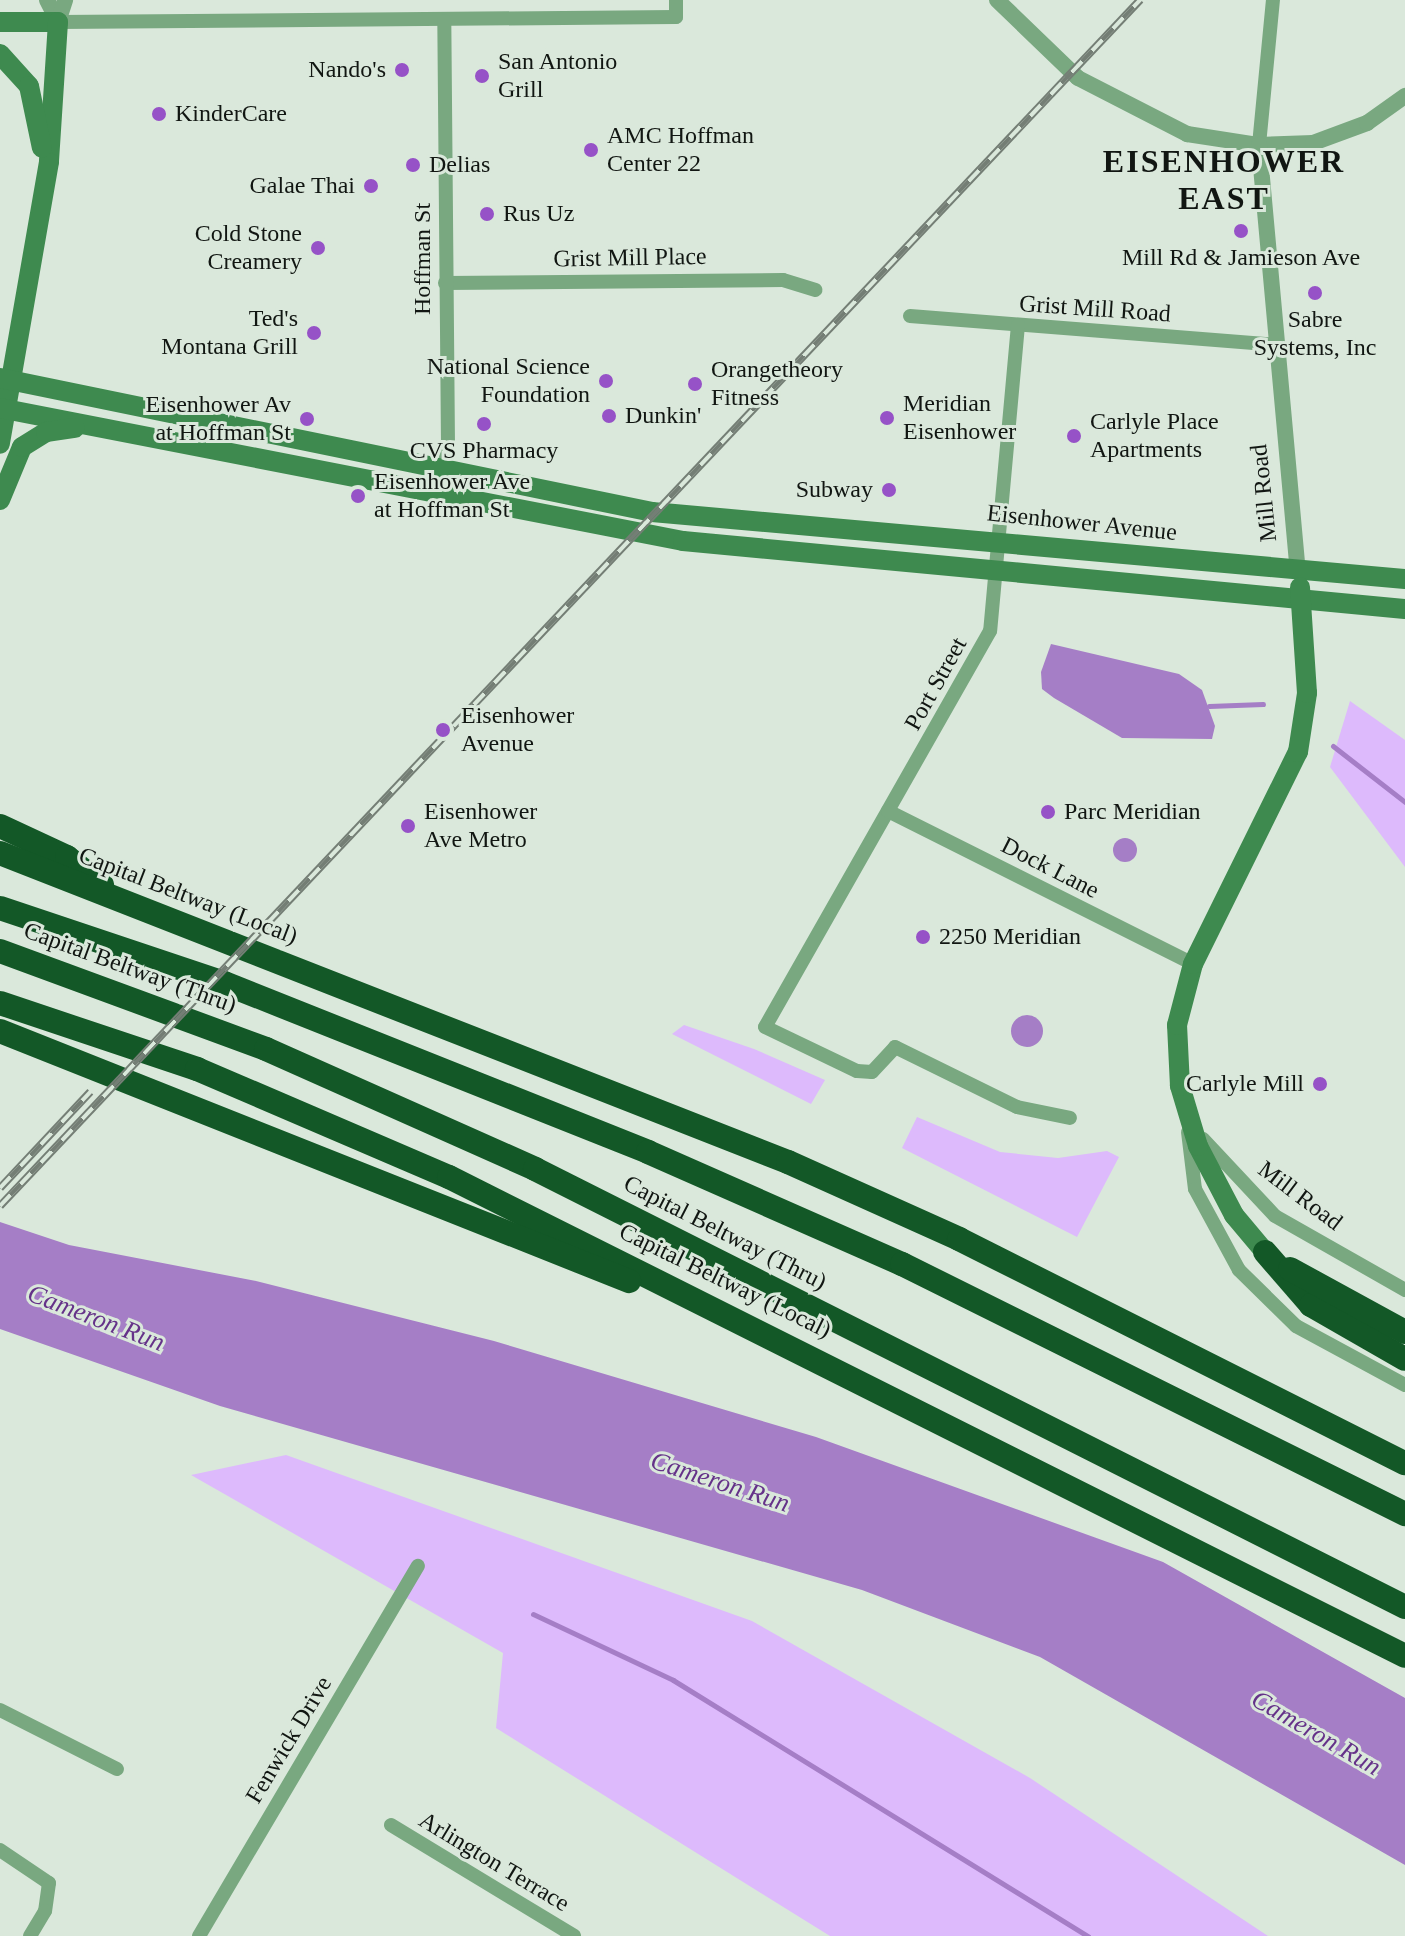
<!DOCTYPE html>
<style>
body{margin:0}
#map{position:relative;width:1405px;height:1936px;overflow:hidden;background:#dae8db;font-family:"Times New Roman",serif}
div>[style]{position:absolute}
.green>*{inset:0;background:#ddbafc}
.water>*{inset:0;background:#a57ec6}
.round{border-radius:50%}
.stream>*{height:5px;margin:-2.5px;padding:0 2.5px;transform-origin:2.5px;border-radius:2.5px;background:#a57ec6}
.minor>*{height:14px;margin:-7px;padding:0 7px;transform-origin:7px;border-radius:7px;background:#79a880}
.tertiary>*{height:16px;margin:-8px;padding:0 8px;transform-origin:8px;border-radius:8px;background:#79a880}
.secondary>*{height:20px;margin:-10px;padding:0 10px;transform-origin:10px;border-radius:10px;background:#3e8a4f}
.motorway>*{height:24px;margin:-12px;padding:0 12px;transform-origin:12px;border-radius:12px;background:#135827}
.rail>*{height:8px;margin-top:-4px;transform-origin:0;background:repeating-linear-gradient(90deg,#dae8db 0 15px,#747e75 0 30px);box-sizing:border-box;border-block:2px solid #747e75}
.dots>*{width:22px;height:22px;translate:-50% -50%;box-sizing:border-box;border:4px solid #dae8db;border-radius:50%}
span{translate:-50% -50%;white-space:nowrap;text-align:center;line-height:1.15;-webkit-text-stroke:6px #dae8db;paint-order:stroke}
.poi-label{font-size:24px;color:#111612}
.left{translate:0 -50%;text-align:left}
.right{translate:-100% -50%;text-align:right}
.street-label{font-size:24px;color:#111612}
.water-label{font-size:26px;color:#653289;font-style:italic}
.district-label{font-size:32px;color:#111612;font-weight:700;letter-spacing:2px}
</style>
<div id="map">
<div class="green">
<i style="clip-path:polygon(1350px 701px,1405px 740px,1405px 867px,1330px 767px)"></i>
<i style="clip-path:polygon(684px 1025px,754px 1049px,825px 1080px,811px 1104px,672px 1034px)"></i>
<i style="clip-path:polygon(917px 1117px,1000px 1152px,1058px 1158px,1107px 1151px,1119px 1157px,1077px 1237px,902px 1148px)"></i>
<i style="clip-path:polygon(286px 1455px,752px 1621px,1030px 1778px,1268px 1936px,830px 1936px,496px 1728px,503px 1653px,191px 1475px)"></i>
</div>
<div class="water">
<i style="clip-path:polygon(1051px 644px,1179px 674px,1202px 690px,1215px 726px,1212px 739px,1122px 738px,1054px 698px,1042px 689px,1041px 672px)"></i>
<i class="round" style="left:1113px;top:838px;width:24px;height:24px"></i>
<i class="round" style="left:1011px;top:1015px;width:32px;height:32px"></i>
<i style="clip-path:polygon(0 1222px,69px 1245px,256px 1281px,494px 1341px,816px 1437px,1163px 1562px,1405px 1698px,1405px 1865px,1040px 1657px,862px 1590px,220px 1406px,0 1329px)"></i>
</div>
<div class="stream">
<i style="left:1209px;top:706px;width:54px;rotate:-2.1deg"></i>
<i style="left:1333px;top:746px;width:91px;rotate:37.9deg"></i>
<i style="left:533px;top:1614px;width:155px;rotate:25.2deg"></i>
<i style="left:673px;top:1680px;width:488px;rotate:31.7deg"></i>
</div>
<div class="minor">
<i style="left:58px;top:22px;width:618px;rotate:-0.46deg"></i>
<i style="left:676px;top:17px;width:17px;rotate:-90deg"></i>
<i style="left:1259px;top:145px;width:146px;rotate:-84.5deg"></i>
<i style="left:445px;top:283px;width:338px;rotate:-0.5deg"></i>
<i style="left:783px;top:280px;width:34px;rotate:17deg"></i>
<i style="left:910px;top:316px;width:367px;rotate:4.5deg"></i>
<i style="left:1018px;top:325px;width:307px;rotate:95.2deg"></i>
<i style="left:990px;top:631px;width:455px;rotate:119.6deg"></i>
<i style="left:765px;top:1027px;width:102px;rotate:25.6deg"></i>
<i style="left:857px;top:1071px;width:15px;rotate:4deg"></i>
<i style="left:872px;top:1072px;width:34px;rotate:-47deg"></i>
<i style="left:895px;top:1047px;width:136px;rotate:26.2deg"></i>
<i style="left:1017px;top:1107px;width:54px;rotate:11.7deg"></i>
<i style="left:440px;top:497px;width:53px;rotate:-81.3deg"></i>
<i style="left:448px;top:445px;width:424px;rotate:-90.5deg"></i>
<i style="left:888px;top:811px;width:341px;rotate:26.6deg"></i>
<i style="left:1188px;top:1132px;width:57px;rotate:83deg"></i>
<i style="left:1195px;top:1189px;width:92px;rotate:61.5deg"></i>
<i style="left:1239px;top:1270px;width:80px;rotate:44.5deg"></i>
<i style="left:1296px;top:1326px;width:124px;rotate:28.4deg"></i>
<i style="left:1203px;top:1139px;width:105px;rotate:46.9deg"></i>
<i style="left:1275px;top:1216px;width:150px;rotate:29.6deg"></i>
<i style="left:0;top:1710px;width:131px;rotate:26.8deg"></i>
<i style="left:391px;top:1825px;width:214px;rotate:31.2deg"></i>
<i style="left:0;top:1850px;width:59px;rotate:34deg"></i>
<i style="left:49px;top:1883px;width:28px;rotate:98deg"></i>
<i style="left:45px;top:1911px;width:29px;rotate:121deg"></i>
<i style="left:199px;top:1936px;width:430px;rotate:-59.4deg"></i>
</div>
<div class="tertiary">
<i style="left:47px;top:0;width:25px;rotate:63deg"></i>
<i style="left:997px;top:0;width:112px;rotate:43.9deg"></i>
<i style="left:1078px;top:78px;width:123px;rotate:27.2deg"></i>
<i style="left:1187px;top:134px;width:73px;rotate:8.7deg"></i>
<i style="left:1259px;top:145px;width:54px;rotate:-2.1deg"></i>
<i style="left:1313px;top:143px;width:58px;rotate:-20.3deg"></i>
<i style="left:1367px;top:123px;width:47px;rotate:-35.4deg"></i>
<i style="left:58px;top:22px;width:23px;rotate:-72deg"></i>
<i style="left:1259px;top:145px;width:427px;rotate:84.8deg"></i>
</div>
<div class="secondary">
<i style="left:0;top:22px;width:58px"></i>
<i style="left:58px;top:22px;width:140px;rotate:93.7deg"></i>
<i style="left:49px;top:162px;width:286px;rotate:99.9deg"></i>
<i style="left:0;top:54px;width:43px;rotate:47.8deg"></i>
<i style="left:29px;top:86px;width:63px;rotate:78.2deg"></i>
<i style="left:0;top:378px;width:666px;rotate:11.61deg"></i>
<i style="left:652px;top:512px;width:756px;rotate:5.08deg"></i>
<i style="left:0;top:408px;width:696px;rotate:11.02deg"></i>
<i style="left:683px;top:541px;width:725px;rotate:5.38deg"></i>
<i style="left:0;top:500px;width:57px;rotate:-67.5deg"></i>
<i style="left:22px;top:447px;width:28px;rotate:-32deg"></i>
<i style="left:46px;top:432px;width:29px;rotate:-8deg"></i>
<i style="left:1265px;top:1252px;width:48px;rotate:-130deg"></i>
<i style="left:1234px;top:1215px;width:78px;rotate:-117.6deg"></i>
<i style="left:1198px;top:1146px;width:63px;rotate:-106.7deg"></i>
<i style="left:1180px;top:1086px;width:61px;rotate:-92.8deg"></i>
<i style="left:1177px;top:1025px;width:63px;rotate:-75.3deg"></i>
<i style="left:1193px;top:964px;width:237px;rotate:-63.7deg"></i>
<i style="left:1298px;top:752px;width:60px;rotate:-81.3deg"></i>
<i style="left:1307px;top:693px;width:106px;rotate:-93.8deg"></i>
</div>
<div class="motorway">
<i style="left:0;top:826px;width:74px;rotate:24.8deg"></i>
<i style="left:67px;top:857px;width:45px;rotate:38.7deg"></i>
<i style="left:0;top:853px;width:846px;rotate:21.41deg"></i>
<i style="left:788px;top:1162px;width:188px;rotate:24.2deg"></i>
<i style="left:959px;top:1239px;width:499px;rotate:26.7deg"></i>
<i style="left:0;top:908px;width:236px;rotate:18.5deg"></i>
<i style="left:224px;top:983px;width:456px;rotate:21.7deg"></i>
<i style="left:648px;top:1152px;width:278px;rotate:23.8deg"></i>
<i style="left:902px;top:1264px;width:562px;rotate:26.43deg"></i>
<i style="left:0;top:951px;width:283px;rotate:20.2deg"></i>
<i style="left:266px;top:1049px;width:295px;rotate:24deg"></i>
<i style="left:535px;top:1169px;width:974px;rotate:26.72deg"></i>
<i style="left:0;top:1003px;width:208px;rotate:18.5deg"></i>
<i style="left:197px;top:1069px;width:274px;rotate:23.2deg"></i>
<i style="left:449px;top:1177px;width:1069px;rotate:26.61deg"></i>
<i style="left:0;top:1031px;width:677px;rotate:21.68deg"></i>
<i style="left:1265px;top:1252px;width:70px;rotate:49deg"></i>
<i style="left:1311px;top:1305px;width:108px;rotate:29.9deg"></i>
<i style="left:1290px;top:1269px;width:131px;rotate:28.7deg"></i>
</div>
<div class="rail">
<i style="left:0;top:1188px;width:132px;rotate:-46.8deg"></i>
<i style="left:0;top:1206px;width:1660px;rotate:-46.61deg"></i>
</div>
<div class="dots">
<i style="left:402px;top:70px;background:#9652c7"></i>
<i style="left:482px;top:76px;background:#9652c7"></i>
<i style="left:159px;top:114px;background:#9652c7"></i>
<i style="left:591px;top:150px;background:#9652c7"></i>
<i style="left:413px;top:165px;background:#9652c7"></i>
<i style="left:371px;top:186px;background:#9652c7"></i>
<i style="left:487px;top:214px;background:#9652c7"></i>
<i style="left:1241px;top:231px;background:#9652c7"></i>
<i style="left:318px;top:248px;background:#9652c7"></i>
<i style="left:1315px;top:293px;background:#9652c7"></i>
<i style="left:314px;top:333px;background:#9652c7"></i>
<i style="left:606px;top:381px;background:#9652c7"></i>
<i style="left:695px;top:384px;background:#9652c7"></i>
<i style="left:609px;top:416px;background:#9652c7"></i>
<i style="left:887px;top:418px;background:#9652c7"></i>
<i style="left:307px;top:419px;background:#9652c7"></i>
<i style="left:484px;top:424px;background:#9652c7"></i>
<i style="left:1074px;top:436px;background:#9652c7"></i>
<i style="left:889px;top:490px;background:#9652c7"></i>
<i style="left:358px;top:496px;background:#9652c7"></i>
<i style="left:443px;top:730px;background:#9652c7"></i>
<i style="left:1048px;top:812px;background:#9652c7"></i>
<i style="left:408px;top:826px;background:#9652c7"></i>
<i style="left:923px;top:937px;background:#9652c7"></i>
<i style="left:1320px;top:1084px;background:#9652c7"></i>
</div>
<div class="poi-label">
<span class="left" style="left:498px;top:76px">San Antonio<br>Grill</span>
<span class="right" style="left:386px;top:70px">Nando's</span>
<span class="left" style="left:175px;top:114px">KinderCare</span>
<span class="left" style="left:607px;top:150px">AMC Hoffman<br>Center 22</span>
<span class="left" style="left:429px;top:165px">Delias</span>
<span class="right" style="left:355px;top:186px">Galae Thai</span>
<span class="left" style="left:503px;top:214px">Rus Uz</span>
<span class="right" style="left:302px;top:248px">Cold Stone<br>Creamery</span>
<span style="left:1241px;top:258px">Mill Rd &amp; Jamieson Ave</span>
<span class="right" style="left:298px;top:333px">Ted's<br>Montana Grill</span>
<span style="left:1315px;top:334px">Sabre<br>Systems, Inc</span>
<span class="right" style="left:590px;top:381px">National Science<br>Foundation</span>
<span class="left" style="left:711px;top:384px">Orangetheory<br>Fitness</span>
<span class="left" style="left:903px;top:418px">Meridian<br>Eisenhower</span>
<span class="right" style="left:291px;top:419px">Eisenhower Av<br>at Hoffman St</span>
<span class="left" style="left:625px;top:416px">Dunkin'</span>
<span class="left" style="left:1090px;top:436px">Carlyle Place<br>Apartments</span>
<span style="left:484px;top:451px">CVS Pharmacy</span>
<span class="left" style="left:374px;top:496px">Eisenhower Ave<br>at Hoffman St</span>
<span class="right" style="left:873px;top:490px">Subway</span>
<span class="left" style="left:461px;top:730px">Eisenhower<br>Avenue</span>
<span class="left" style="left:424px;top:826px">Eisenhower<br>Ave Metro</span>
<span class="left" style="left:1064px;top:812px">Parc Meridian</span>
<span class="left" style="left:939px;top:937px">2250 Meridian</span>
<span class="right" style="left:1304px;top:1084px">Carlyle Mill</span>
</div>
<div class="street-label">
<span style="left:630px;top:258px;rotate:-1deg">Grist Mill Place</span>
<span style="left:423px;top:259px;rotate:-90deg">Hoffman St</span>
<span style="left:1095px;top:309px;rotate:4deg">Grist Mill Road</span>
<span style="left:1264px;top:493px;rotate:-96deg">Mill Road</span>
<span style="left:1082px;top:523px;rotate:6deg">Eisenhower Avenue</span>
<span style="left:936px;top:684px;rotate:-61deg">Port Street</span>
<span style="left:1050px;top:868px;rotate:27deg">Dock Lane</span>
<span style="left:188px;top:896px;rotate:21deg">Capital Beltway (Local)</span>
<span style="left:130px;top:968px;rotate:20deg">Capital Beltway (Thru)</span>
<span style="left:1300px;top:1196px;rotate:37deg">Mill Road</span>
<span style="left:725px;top:1233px;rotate:27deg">Capital Beltway (Thru)</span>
<span style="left:725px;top:1281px;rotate:26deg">Capital Beltway (Local)</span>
<span style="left:289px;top:1740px;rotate:-59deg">Fenwick Drive</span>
<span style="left:494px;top:1862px;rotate:31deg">Arlington Terrace</span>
</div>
<div class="water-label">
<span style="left:96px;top:1318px;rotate:21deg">Cameron Run</span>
<span style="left:720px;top:1482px;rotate:18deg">Cameron Run</span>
<span style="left:1316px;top:1733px;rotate:30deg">Cameron Run</span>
</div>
<div class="district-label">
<span style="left:1224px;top:180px">EISENHOWER<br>EAST</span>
</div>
</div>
